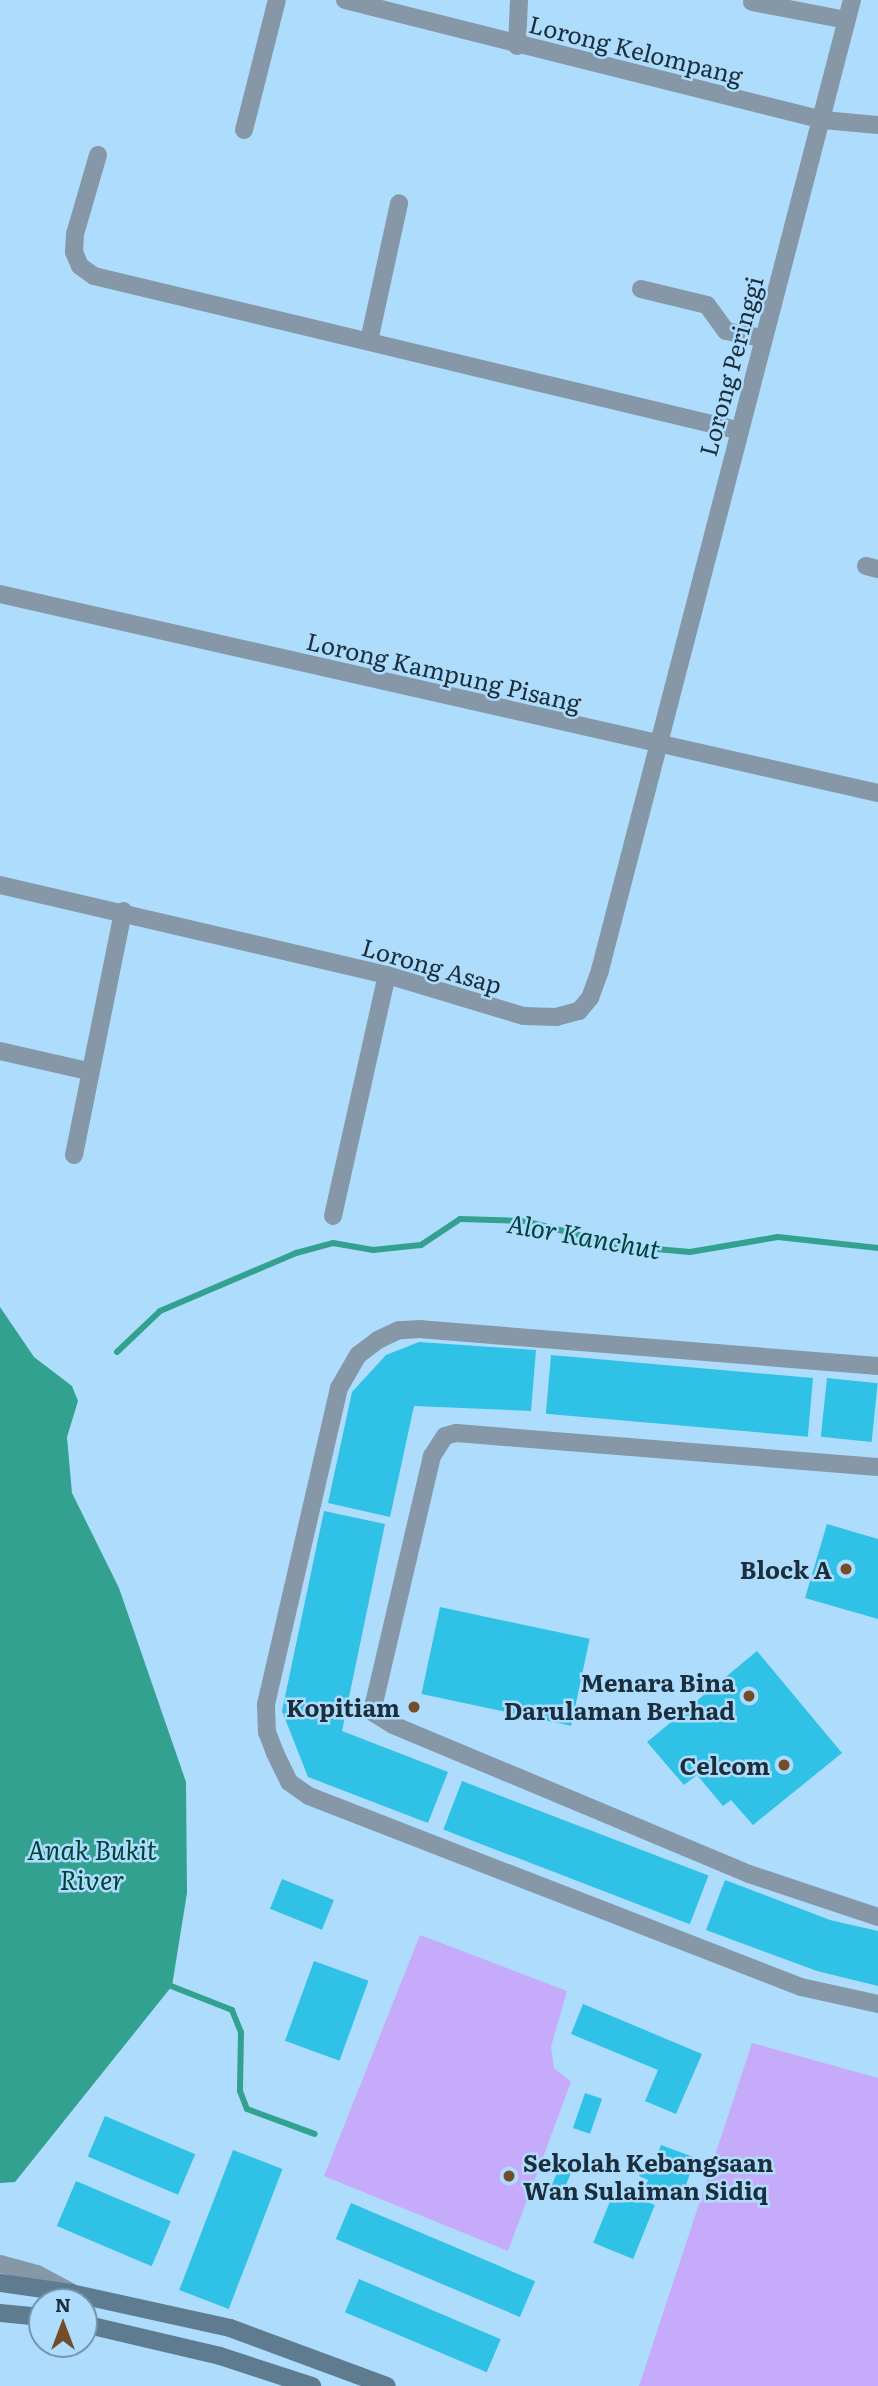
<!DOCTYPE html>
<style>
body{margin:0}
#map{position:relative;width:878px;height:2386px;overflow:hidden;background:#aedcfd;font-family:Literata,serif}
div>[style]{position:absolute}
.green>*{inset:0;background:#c7abfb}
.water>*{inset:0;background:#32a190}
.stream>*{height:6px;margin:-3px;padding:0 3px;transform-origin:3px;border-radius:3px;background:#32a190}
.building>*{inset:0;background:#30c1e7;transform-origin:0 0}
.street>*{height:18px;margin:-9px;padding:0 9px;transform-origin:9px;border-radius:9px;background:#8698a7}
.secondary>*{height:18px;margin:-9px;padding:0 9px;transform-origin:9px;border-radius:9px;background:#5f7b8f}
.dots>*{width:19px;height:19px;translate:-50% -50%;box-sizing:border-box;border:4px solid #aedcfd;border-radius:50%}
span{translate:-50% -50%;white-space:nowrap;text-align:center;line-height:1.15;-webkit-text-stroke:5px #aedcfd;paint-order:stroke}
.street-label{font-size:24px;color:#1c2e3b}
.poi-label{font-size:24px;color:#1c2e3b;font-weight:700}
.right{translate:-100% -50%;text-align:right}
.left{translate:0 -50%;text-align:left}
.water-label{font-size:26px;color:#00433a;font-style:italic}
.north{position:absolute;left:28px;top:2288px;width:70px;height:70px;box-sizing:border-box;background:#aedcfd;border:2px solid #7496af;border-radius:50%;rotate:0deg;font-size:19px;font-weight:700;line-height:28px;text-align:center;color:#1c2e3b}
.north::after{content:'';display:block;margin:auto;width:24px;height:32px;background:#734c2a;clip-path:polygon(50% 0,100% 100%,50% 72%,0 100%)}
</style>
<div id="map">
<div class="green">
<i style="clip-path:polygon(420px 1935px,567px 1991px,551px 2047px,554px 2068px,571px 2082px,508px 2251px,324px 2176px)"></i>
<i style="clip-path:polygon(752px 2043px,878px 2078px,878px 2386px,639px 2386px)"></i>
</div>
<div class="water">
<i style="clip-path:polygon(0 1307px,34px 1357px,72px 1386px,78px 1401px,67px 1437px,72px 1493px,119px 1588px,186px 1782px,187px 1893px,172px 1986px,15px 2182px,0 2183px)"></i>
</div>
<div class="stream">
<i style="left:117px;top:1352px;width:59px;rotate:-43.6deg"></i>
<i style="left:160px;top:1311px;width:148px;rotate:-23.1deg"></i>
<i style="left:296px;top:1253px;width:38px;rotate:-15deg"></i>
<i style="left:333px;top:1243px;width:41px;rotate:9.9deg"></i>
<i style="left:373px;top:1250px;width:48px;rotate:-5.9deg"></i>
<i style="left:421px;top:1245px;width:47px;rotate:-33.7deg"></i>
<i style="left:460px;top:1219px;width:64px;rotate:1.8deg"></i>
<i style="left:524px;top:1221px;width:102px;rotate:14.2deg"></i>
<i style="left:623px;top:1246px;width:67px;rotate:5.1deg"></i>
<i style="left:690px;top:1252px;width:89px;rotate:-9.7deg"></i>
<i style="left:778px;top:1237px;width:101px;rotate:6.3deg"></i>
<i style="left:166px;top:1984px;width:71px;rotate:21.5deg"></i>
<i style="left:232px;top:2010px;width:24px;rotate:68deg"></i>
<i style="left:241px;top:2032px;width:59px;rotate:91deg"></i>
<i style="left:240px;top:2091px;width:19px;rotate:69deg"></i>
<i style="left:247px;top:2109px;width:72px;rotate:20.2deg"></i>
</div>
<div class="building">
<i style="clip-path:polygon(419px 1342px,536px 1350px,531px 1411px,414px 1406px,390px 1517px,328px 1503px,352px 1392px,386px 1355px)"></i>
<i style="left:551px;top:1355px;width:263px;height:59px;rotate:5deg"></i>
<i style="left:827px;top:1378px;width:51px;height:59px;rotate:6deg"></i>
<i style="clip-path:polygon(324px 1511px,385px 1524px,342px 1731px,448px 1772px,428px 1823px,308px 1777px,282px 1711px)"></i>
<i style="clip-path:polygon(827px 1524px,878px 1539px,878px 1619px,805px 1598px)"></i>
<i style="left:440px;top:1607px;width:153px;height:89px;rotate:12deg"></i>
<i style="clip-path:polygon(757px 1651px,842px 1753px,753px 1825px,731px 1800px,723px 1806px,697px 1775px,684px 1785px,647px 1742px)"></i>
<i style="left:462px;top:1781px;width:264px;height:52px;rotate:21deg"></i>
<i style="left:282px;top:1879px;width:56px;height:32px;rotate:22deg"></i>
<i style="clip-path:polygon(725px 1880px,830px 1920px,878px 1931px,878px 1986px,817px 1971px,706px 1930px)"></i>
<i style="left:314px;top:1961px;width:58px;height:85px;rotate:20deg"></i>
<i style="clip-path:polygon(583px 2004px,702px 2054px,676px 2114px,645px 2101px,658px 2070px,571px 2034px)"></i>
<i style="left:585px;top:2093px;width:18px;height:37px;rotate:19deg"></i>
<i style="left:105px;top:2116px;width:98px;height:44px;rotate:23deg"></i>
<i style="clip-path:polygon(661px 2145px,696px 2158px,681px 2198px,646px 2185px,648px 2180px,639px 2176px,646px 2161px,654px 2164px)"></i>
<i style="left:233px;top:2150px;width:53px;height:150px;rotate:21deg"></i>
<i style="left:562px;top:2161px;width:13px;height:39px;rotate:23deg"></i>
<i style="left:76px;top:2181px;width:103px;height:49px;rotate:23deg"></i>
<i style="left:615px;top:2189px;width:43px;height:58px;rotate:22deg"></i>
<i style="left:351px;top:2203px;width:200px;height:39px;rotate:23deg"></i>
<i style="left:359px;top:2279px;width:154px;height:36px;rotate:23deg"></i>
</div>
<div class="street">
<i style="left:345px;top:0;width:493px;rotate:14.1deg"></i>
<i style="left:823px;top:120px;width:55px;rotate:5.2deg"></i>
<i style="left:752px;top:2px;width:96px;rotate:10.8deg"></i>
<i style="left:517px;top:46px;width:46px;rotate:-87.5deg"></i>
<i style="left:244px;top:130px;width:134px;rotate:-75.8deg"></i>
<i style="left:98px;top:155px;width:82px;rotate:106.2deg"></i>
<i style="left:75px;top:234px;width:18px;rotate:93deg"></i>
<i style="left:74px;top:252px;width:15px;rotate:67deg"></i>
<i style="left:80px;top:266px;width:17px;rotate:36deg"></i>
<i style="left:94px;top:276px;width:661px;rotate:13.47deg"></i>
<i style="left:641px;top:289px;width:68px;rotate:13.6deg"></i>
<i style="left:707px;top:305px;width:32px;rotate:54deg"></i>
<i style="left:726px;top:331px;width:37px;rotate:11deg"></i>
<i style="left:369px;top:341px;width:141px;rotate:-77.7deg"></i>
<i style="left:866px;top:566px;width:12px;rotate:14deg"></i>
<i style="left:0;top:594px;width:900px;rotate:12.77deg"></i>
<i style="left:0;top:885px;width:397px;rotate:13.1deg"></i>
<i style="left:387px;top:975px;width:143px;rotate:16.7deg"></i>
<i style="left:524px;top:1016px;width:32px;rotate:2deg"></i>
<i style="left:556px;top:1017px;width:24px;rotate:-15deg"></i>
<i style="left:579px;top:1011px;width:17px;rotate:-50deg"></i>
<i style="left:590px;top:998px;width:30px;rotate:-70deg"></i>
<i style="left:600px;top:970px;width:1002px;rotate:-75.44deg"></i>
<i style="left:0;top:1051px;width:90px;rotate:12.8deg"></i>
<i style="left:74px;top:1155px;width:249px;rotate:-78.6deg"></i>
<i style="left:333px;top:1216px;width:247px;rotate:-77.4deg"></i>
<i style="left:878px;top:1366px;width:458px;rotate:-175.4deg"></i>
<i style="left:421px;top:1329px;width:22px;rotate:177deg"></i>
<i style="left:399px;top:1330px;width:23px;rotate:155deg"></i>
<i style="left:378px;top:1340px;width:25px;rotate:143deg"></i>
<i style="left:358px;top:1355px;width:38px;rotate:120deg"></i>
<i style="left:339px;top:1388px;width:325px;rotate:103deg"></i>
<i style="left:266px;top:1705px;width:27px;rotate:88deg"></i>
<i style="left:267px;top:1732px;width:22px;rotate:69deg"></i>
<i style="left:275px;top:1753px;width:32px;rotate:64deg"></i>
<i style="left:289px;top:1782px;width:24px;rotate:35deg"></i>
<i style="left:309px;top:1796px;width:528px;rotate:21.22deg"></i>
<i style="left:801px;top:1987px;width:79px;rotate:12.4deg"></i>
<i style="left:878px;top:1467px;width:423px;rotate:-175.4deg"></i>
<i style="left:456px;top:1433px;width:11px;rotate:165deg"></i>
<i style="left:445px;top:1436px;width:24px;rotate:123deg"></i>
<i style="left:432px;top:1456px;width:254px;rotate:103.2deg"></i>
<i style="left:374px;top:1703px;width:10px;rotate:90deg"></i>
<i style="left:374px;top:1713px;width:22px;rotate:32deg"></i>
<i style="left:393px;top:1725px;width:386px;rotate:22.7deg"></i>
<i style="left:749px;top:1874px;width:136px;rotate:18.4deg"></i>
<i style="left:0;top:2264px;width:38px;rotate:15deg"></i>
<i style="left:37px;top:2274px;width:38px;rotate:28deg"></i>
</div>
<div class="secondary">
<i style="left:0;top:2283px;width:72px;rotate:8deg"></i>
<i style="left:71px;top:2293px;width:163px;rotate:12.4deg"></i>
<i style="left:230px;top:2328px;width:167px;rotate:20.3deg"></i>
<i style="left:0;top:2313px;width:42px;rotate:5.4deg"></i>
<i style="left:84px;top:2324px;width:140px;rotate:13.2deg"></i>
<i style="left:220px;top:2356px;width:97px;rotate:18.1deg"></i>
</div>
<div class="dots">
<i style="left:846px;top:1569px;background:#734c2a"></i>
<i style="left:749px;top:1696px;background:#734c2a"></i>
<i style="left:414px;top:1707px;background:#734c2a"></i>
<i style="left:784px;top:1765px;background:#734c2a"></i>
<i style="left:509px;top:2176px;background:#734c2a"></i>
</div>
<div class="street-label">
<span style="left:636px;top:49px;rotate:14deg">Lorong Kelompang</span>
<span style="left:730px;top:366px;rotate:-75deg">Lorong Peringgi</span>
<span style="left:444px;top:671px;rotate:13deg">Lorong Kampung Pisang</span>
<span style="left:432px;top:965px;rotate:16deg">Lorong Asap</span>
</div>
<div class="poi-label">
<span class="right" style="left:832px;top:1569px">Block A</span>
<span class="right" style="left:735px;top:1696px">Menara Bina<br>Darulaman Berhad</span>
<span class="right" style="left:400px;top:1707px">Kopitiam</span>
<span class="right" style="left:770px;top:1765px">Celcom</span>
<span class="left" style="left:523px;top:2176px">Sekolah Kebangsaan<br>Wan Sulaiman Sidiq</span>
</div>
<div class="water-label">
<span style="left:584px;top:1235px;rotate:10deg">Alor Kanchut</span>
<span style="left:92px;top:1864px">Anak Bukit<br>River</span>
</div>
<div class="north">N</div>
</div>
